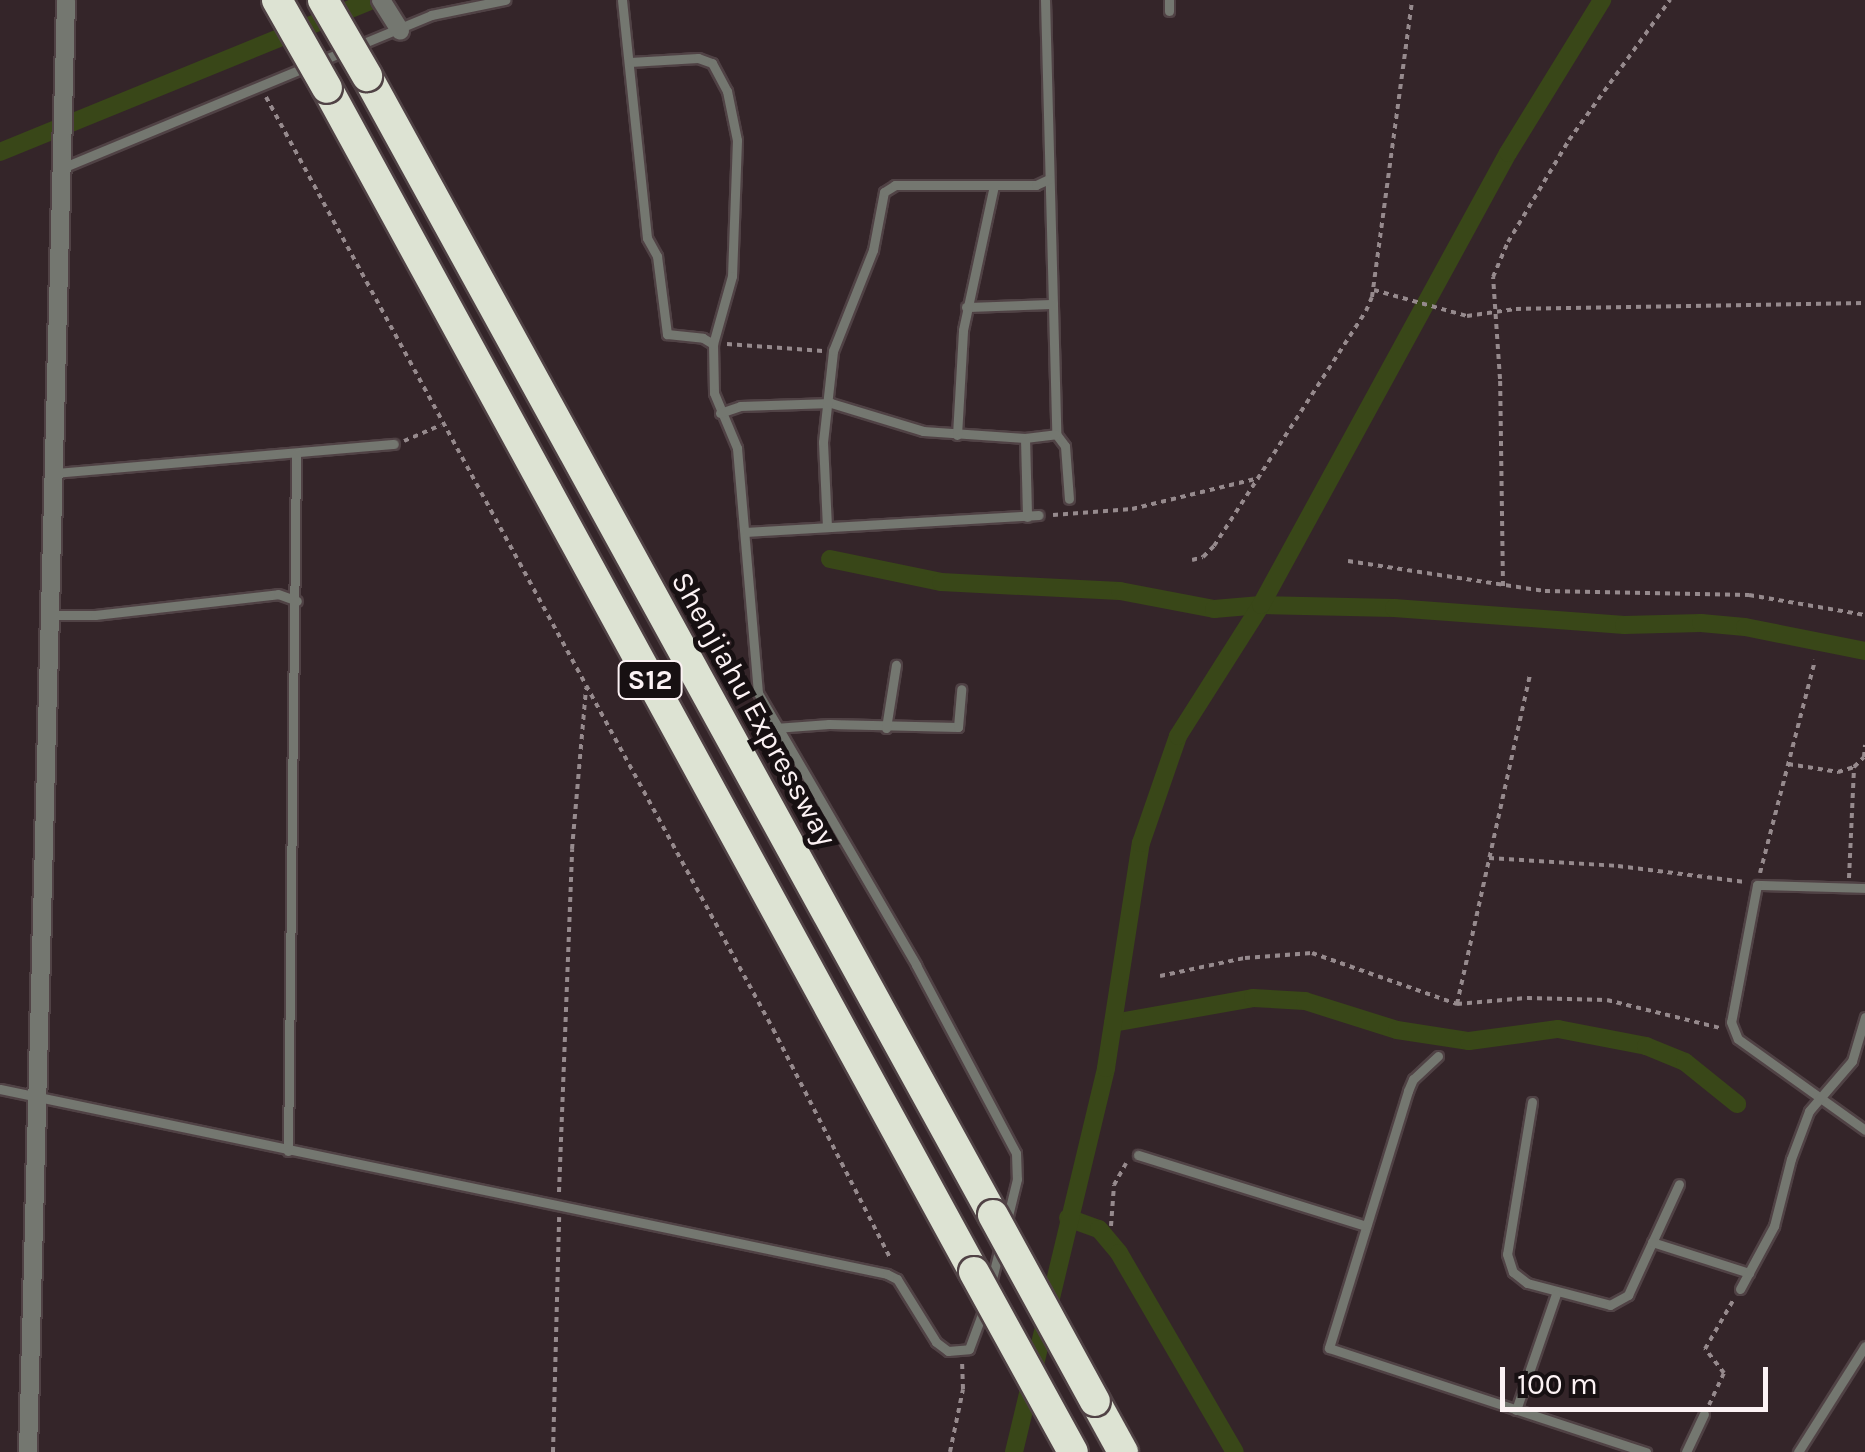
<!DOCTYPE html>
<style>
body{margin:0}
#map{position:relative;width:1865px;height:1452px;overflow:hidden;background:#342529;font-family:Karla,sans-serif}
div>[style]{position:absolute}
.canal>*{height:18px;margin:-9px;padding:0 9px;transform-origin:9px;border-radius:9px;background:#394718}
.path>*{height:4px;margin-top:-2px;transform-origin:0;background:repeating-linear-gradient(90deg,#968a8d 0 5px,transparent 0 10px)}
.roads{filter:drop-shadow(2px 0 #504245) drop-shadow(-2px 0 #504245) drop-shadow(0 2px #504245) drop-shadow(0 -2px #504245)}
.service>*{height:9px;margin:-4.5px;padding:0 4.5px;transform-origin:4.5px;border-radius:4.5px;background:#747770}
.minor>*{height:18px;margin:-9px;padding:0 9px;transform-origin:9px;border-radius:9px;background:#747770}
.motorway>*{height:30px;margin:-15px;padding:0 15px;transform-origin:15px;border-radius:15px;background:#dde3d3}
.bridges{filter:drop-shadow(2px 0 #504245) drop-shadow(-2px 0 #504245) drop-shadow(0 2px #504245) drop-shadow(0 -2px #504245)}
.motorway-bridge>*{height:30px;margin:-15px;padding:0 15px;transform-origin:15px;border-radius:15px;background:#dde3d3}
span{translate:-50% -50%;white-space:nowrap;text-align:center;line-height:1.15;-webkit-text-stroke:10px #171012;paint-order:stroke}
.shield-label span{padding:2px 8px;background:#171012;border:2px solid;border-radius:8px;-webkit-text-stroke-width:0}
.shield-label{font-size:28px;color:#fcf2f4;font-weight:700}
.street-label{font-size:30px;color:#fcf2f4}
.scale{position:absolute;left:1500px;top:1367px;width:268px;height:45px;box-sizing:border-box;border:5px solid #fcf2f4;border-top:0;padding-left:12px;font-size:30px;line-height:35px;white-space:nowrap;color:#fcf2f4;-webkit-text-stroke:8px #171012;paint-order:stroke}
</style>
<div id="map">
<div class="canal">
<i style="left:0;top:152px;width:402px;rotate:-22.2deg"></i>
<i style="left:830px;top:559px;width:113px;rotate:11.7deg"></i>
<i style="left:941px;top:582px;width:179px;rotate:2.9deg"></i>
<i style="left:1120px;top:591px;width:96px;rotate:10.8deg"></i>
<i style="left:1214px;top:609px;width:47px;rotate:-4.9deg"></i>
<i style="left:1261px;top:605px;width:133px;rotate:1.3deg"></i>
<i style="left:1394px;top:608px;width:231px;rotate:4.2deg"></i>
<i style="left:1624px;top:625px;width:77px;rotate:-1.5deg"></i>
<i style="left:1701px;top:623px;width:44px;rotate:5.2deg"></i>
<i style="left:1745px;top:627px;width:122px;rotate:11.3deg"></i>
<i style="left:1113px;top:1023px;width:142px;rotate:-10.1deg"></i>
<i style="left:1253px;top:998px;width:52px;rotate:3.3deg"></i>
<i style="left:1305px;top:1001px;width:96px;rotate:17.5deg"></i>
<i style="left:1397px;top:1030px;width:73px;rotate:8.7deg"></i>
<i style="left:1469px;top:1041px;width:90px;rotate:-7.7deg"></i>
<i style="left:1558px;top:1029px;width:90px;rotate:10.9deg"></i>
<i style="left:1646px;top:1046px;width:42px;rotate:22.3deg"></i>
<i style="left:1685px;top:1062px;width:67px;rotate:38.9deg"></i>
<i style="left:1068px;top:1218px;width:33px;rotate:20deg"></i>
<i style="left:1099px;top:1229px;width:31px;rotate:50deg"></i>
<i style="left:1119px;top:1253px;width:230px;rotate:59.8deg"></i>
<i style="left:1014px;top:1452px;width:395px;rotate:-76.5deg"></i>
<i style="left:1106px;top:1068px;width:228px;rotate:-81.2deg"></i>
<i style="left:1141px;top:843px;width:113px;rotate:-70.9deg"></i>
<i style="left:1178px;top:736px;width:155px;rotate:-57.6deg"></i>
<i style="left:1261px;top:605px;width:515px;rotate:-61.35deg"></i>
<i style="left:1508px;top:153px;width:180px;rotate:-58.4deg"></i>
</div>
<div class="path">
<i style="left:266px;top:97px;width:1061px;rotate:61.45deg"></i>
<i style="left:773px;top:1029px;width:259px;rotate:62.9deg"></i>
<i style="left:1374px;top:290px;width:97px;rotate:15.6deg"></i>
<i style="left:1467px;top:316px;width:49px;rotate:-8.1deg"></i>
<i style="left:1516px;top:309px;width:349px;rotate:-1deg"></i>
<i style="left:727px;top:344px;width:96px;rotate:4.2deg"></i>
<i style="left:404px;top:441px;width:40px;rotate:-23.4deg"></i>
<i style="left:1053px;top:515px;width:79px;rotate:-4.3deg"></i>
<i style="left:1132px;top:509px;width:131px;rotate:-13.7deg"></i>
<i style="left:1192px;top:560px;width:11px;rotate:-15deg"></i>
<i style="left:1203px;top:557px;width:16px;rotate:-45deg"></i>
<i style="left:1214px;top:546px;width:280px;rotate:-57.1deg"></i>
<i style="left:1366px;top:311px;width:15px;rotate:-67deg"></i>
<i style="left:1372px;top:297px;width:300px;rotate:-82.3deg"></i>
<i style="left:1348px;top:561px;width:199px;rotate:8.7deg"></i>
<i style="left:1545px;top:591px;width:204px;rotate:1.1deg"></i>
<i style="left:1749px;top:595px;width:118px;rotate:9.8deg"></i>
<i style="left:1503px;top:586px;width:207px;rotate:-90.8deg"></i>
<i style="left:1500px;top:379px;width:102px;rotate:-93.9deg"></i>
<i style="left:1493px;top:277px;width:38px;rotate:-67deg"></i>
<i style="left:1508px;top:242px;width:119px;rotate:-59.1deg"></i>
<i style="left:1569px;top:140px;width:173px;rotate:-54.2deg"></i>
<i style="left:1788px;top:764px;width:51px;rotate:9.1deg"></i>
<i style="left:1838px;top:772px;width:17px;rotate:-17deg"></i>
<i style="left:1854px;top:767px;width:14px;rotate:-45deg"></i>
<i style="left:1864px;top:757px;width:12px;rotate:-85deg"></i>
<i style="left:1489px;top:858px;width:129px;rotate:3.5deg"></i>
<i style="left:1618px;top:866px;width:128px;rotate:7.2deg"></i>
<i style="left:1760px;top:873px;width:220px;rotate:-75.5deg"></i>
<i style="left:1849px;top:878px;width:111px;rotate:-87.4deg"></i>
<i style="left:1160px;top:976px;width:87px;rotate:-12deg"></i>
<i style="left:1245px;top:958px;width:67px;rotate:-4.3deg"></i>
<i style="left:1312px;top:953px;width:154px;rotate:19.4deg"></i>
<i style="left:1457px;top:1004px;width:70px;rotate:-4.9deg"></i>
<i style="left:1527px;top:998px;width:80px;rotate:1.4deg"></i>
<i style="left:1607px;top:1000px;width:116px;rotate:13.9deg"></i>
<i style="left:1457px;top:1004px;width:338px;rotate:-77.5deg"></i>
<i style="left:559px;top:1192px;width:343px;rotate:-87.8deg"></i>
<i style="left:572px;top:849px;width:162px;rotate:-85deg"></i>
<i style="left:1111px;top:1226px;width:41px;rotate:-85.8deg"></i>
<i style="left:1114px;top:1185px;width:25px;rotate:-61deg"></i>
<i style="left:1709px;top:1405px;width:35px;rotate:-65deg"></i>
<i style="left:1724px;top:1373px;width:31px;rotate:-128deg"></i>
<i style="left:1705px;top:1349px;width:58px;rotate:-59.9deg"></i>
<i style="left:553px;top:1452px;width:235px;rotate:-88.5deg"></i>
<i style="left:950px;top:1452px;width:64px;rotate:-78.3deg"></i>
<i style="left:963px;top:1389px;width:26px;rotate:-92deg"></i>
</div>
<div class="roads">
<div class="service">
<i style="left:622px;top:0;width:239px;rotate:84deg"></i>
<i style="left:647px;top:238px;width:21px;rotate:61deg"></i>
<i style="left:657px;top:256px;width:79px;rotate:82.7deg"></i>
<i style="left:667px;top:334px;width:36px;rotate:6deg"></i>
<i style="left:703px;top:338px;width:12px;rotate:31deg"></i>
<i style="left:713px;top:344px;width:49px;rotate:88.8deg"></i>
<i style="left:714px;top:393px;width:60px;rotate:67.3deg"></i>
<i style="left:737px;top:448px;width:246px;rotate:85.1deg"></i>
<i style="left:758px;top:693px;width:315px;rotate:59.8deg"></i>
<i style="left:916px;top:965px;width:213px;rotate:62deg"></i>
<i style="left:1016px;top:1153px;width:26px;rotate:88deg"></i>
<i style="left:1017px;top:1179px;width:46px;rotate:103.7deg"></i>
<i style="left:1045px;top:0;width:434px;rotate:88.5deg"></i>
<i style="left:1056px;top:434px;width:15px;rotate:53deg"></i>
<i style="left:1065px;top:446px;width:53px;rotate:85.7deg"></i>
<i style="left:1169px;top:0;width:11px;rotate:90deg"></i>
<i style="left:630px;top:62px;width:68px;rotate:-3.4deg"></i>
<i style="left:698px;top:58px;width:15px;rotate:20deg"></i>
<i style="left:712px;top:63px;width:32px;rotate:62deg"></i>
<i style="left:727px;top:91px;width:50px;rotate:78.5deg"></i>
<i style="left:737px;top:140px;width:136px;rotate:92.1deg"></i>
<i style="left:732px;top:276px;width:71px;rotate:105.6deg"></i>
<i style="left:62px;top:168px;width:399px;rotate:-22.5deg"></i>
<i style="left:431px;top:15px;width:76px;rotate:-11.5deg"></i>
<i style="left:966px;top:307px;width:87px;rotate:-2deg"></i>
<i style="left:720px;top:413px;width:21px;rotate:-19deg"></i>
<i style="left:740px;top:406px;width:91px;rotate:-1.9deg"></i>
<i style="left:831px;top:403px;width:96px;rotate:16.9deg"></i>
<i style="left:923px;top:431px;width:102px;rotate:3.9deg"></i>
<i style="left:1025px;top:438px;width:31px;rotate:-7deg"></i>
<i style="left:957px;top:435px;width:105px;rotate:-86.7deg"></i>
<i style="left:963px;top:330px;width:148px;rotate:-77.9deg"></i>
<i style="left:1025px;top:438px;width:79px;rotate:88.5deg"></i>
<i style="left:55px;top:473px;width:340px;rotate:-4.9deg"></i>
<i style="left:827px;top:527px;width:85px;rotate:-92.7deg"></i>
<i style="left:823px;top:442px;width:92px;rotate:-83.7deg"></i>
<i style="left:833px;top:351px;width:109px;rotate:-68.4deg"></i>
<i style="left:873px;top:250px;width:59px;rotate:-79.3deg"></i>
<i style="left:884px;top:192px;width:13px;rotate:-32deg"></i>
<i style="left:895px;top:185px;width:141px"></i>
<i style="left:1036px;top:185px;width:14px;rotate:-25deg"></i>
<i style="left:745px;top:532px;width:294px;rotate:-3.3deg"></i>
<i style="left:48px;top:615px;width:47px"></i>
<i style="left:95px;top:615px;width:184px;rotate:-6.5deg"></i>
<i style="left:278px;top:594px;width:20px;rotate:20deg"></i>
<i style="left:775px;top:728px;width:54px;rotate:-4.2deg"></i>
<i style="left:829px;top:724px;width:129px;rotate:1.3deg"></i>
<i style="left:958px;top:727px;width:38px;rotate:-85deg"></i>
<i style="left:886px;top:728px;width:64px;rotate:-81deg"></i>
<i style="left:1865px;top:888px;width:108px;rotate:-178.4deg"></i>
<i style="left:1757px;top:885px;width:139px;rotate:100.7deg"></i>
<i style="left:1731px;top:1022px;width:18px;rotate:68deg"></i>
<i style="left:1738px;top:1039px;width:156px;rotate:35.6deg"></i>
<i style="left:1438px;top:1056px;width:34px;rotate:137deg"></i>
<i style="left:1413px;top:1079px;width:13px;rotate:113deg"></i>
<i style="left:1408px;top:1091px;width:269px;rotate:107.1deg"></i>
<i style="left:1329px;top:1348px;width:334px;rotate:18.2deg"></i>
<i style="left:0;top:1089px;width:906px;rotate:11.78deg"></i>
<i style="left:887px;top:1274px;width:11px;rotate:27deg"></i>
<i style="left:897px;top:1279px;width:74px;rotate:58.2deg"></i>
<i style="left:936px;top:1342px;width:15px;rotate:37deg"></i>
<i style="left:948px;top:1351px;width:21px;rotate:-5deg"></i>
<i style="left:969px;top:1349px;width:46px;rotate:-69.6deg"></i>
<i style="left:1532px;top:1102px;width:154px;rotate:99.3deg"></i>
<i style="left:1507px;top:1254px;width:19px;rotate:72deg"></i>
<i style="left:1513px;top:1272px;width:18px;rotate:38deg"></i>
<i style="left:1527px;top:1283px;width:86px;rotate:14.8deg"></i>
<i style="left:1610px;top:1305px;width:21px;rotate:-29deg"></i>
<i style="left:1628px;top:1295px;width:122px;rotate:-65.3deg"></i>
<i style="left:288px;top:1151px;width:698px;rotate:-89.34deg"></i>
<i style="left:1138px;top:1155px;width:239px;rotate:17.3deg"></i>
<i style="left:1652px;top:1242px;width:102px;rotate:17.7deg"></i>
<i style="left:990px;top:1287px;width:45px;rotate:-76deg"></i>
<i style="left:1740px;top:1289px;width:72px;rotate:-61.6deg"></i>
<i style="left:1774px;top:1226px;width:69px;rotate:-75.8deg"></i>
<i style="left:1791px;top:1159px;width:51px;rotate:-69.4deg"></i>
<i style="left:1809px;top:1111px;width:66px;rotate:-49.3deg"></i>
<i style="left:1852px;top:1061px;width:46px;rotate:-73.5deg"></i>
<i style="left:1516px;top:1410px;width:123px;rotate:-71deg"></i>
<i style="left:1686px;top:1452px;width:42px;rotate:-64.7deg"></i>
<i style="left:1798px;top:1452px;width:125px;rotate:-57.7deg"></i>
</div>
<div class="minor">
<i style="left:381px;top:0;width:36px;rotate:58deg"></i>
<i style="left:28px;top:1452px;width:1452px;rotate:-88.5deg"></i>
</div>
<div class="motorway">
<i style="left:367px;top:76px;width:1300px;rotate:61.21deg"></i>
<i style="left:327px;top:88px;width:1349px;rotate:61.35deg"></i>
<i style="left:1095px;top:1401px;width:58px;rotate:61.2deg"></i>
</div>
</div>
<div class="bridges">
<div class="motorway-bridge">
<i style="left:277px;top:0;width:101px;rotate:60.4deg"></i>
<i style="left:323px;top:0;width:88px;rotate:59.9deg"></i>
<i style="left:993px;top:1215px;width:212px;rotate:61.3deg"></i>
<i style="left:974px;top:1272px;width:205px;rotate:61.2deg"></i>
</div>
</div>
<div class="shield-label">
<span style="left:650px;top:680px">S12</span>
</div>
<div class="street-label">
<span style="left:754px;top:709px;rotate:61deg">Shenjiahu Expressway</span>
</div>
<div class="scale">100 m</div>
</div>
